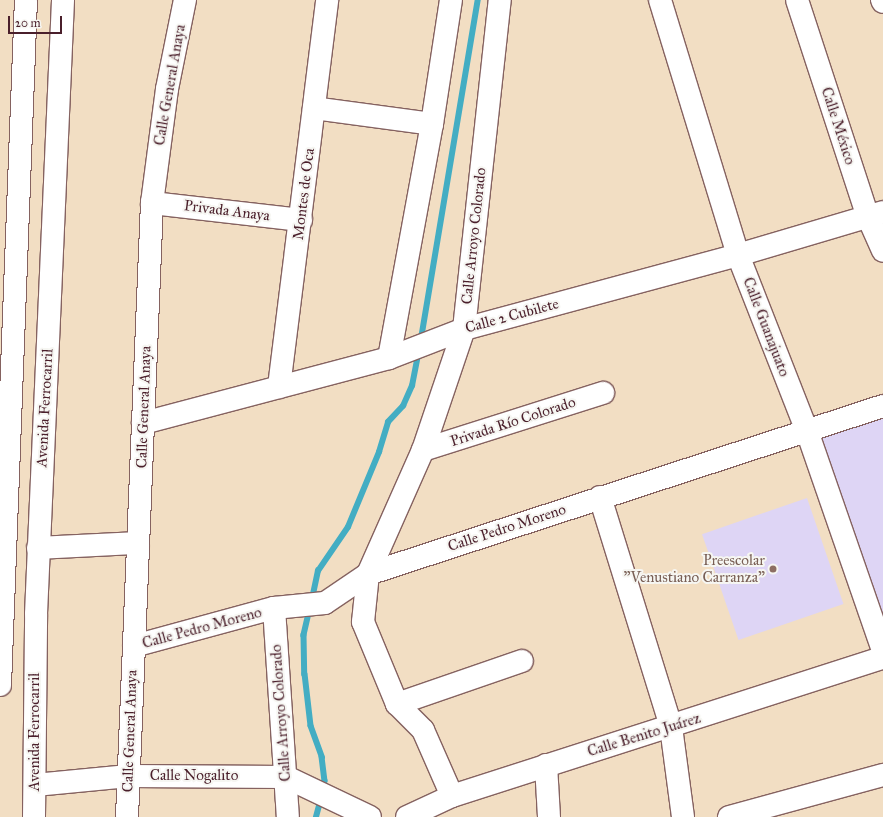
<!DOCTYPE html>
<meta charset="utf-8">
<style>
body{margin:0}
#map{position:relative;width:883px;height:817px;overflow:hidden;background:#f2dec3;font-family:"IM FELL Great Primer",serif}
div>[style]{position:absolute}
.built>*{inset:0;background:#ded5f5;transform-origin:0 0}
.stream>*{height:5.5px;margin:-2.75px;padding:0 2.75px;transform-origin:2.75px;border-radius:2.75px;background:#43adc3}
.roads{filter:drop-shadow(1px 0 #856260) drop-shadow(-1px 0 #856260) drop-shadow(0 1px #856260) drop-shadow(0 -1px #856260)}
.minor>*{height:22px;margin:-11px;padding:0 11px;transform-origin:11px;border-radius:11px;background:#fff}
.dots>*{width:11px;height:11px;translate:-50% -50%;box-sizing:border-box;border:2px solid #f6f6f2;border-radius:50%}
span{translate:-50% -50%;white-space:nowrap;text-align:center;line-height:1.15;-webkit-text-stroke:4px #f6f6f2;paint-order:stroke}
.street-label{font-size:15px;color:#4a1f2b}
.education-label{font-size:15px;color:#785e54}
.right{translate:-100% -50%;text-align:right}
.scale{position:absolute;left:8px;top:16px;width:54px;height:18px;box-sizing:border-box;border:2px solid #4a1f2b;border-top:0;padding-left:5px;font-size:12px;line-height:14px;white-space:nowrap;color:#4a1f2b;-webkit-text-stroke:3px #f6f6f2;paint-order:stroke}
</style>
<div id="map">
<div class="built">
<i style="clip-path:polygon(883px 418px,883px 628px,818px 439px)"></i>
<i style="left:807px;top:498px;width:112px;height:111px;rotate:71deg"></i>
</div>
<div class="stream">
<i style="left:421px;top:339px;width:344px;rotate:-80.5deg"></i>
<i style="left:312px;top:599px;width:29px;rotate:-78deg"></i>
<i style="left:318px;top:571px;width:53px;rotate:-55.7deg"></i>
<i style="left:348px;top:527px;width:81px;rotate:-67.5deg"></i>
<i style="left:379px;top:452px;width:31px;rotate:-73deg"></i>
<i style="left:388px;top:422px;width:22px;rotate:-47deg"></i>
<i style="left:403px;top:406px;width:22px;rotate:-66deg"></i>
<i style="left:412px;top:386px;width:36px;rotate:-79deg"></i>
<i style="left:310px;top:609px;width:27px;rotate:103deg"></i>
<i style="left:304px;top:635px;width:39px;rotate:89deg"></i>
<i style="left:305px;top:674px;width:52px;rotate:83.4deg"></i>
<i style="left:311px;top:726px;width:33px;rotate:70deg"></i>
<i style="left:322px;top:757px;width:24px;rotate:83deg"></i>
<i style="left:325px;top:781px;width:9px;rotate:103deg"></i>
<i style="left:316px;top:817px;width:20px;rotate:-75deg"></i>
</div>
<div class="roads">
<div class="minor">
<i style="left:660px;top:0;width:267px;rotate:73deg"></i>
<i style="left:738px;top:255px;width:189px;rotate:68.6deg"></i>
<i style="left:807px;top:431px;width:232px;rotate:70.9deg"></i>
<i style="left:797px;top:0;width:228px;rotate:71.9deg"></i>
<i style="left:868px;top:217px;width:37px;rotate:66deg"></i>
<i style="left:882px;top:0;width:2px;rotate:63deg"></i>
<i style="left:314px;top:108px;width:119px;rotate:7.7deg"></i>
<i style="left:152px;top:203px;width:150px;rotate:6.5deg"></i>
<i style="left:389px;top:358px;width:238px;rotate:-79.6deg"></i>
<i style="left:432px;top:124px;width:125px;rotate:-81.3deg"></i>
<i style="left:279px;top:387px;width:390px;rotate:-82.9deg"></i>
<i style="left:143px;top:423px;width:254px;rotate:-14.8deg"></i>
<i style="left:389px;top:358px;width:80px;rotate:-21.1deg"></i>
<i style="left:464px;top:329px;width:284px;rotate:-15.1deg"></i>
<i style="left:738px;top:255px;width:151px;rotate:-16.5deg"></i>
<i style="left:423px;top:450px;width:189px;rotate:-17.6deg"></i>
<i style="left:600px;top:497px;width:241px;rotate:72.8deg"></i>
<i style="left:671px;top:727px;width:91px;rotate:82.4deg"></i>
<i style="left:38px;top:548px;width:100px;rotate:-2.9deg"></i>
<i style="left:274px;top:608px;width:209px;rotate:86.2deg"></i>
<i style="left:134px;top:646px;width:145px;rotate:-15.2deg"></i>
<i style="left:274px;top:608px;width:51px;rotate:-5.6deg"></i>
<i style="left:325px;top:603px;width:52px;rotate:-34deg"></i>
<i style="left:368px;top:574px;width:542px;rotate:-18.07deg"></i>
<i style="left:0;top:685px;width:685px;rotate:-87.83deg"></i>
<i style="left:397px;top:704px;width:132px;rotate:-19deg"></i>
<i style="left:546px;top:765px;width:52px;rotate:86.7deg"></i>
<i style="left:35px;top:785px;width:94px;rotate:-5.5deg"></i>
<i style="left:129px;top:776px;width:157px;rotate:0.4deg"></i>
<i style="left:286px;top:777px;width:93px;rotate:25.5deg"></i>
<i style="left:452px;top:796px;width:72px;rotate:-113.7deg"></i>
<i style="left:423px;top:730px;width:37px;rotate:-135deg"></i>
<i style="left:397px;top:704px;width:89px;rotate:-112.5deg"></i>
<i style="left:363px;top:622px;width:48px;rotate:-84.1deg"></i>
<i style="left:368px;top:574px;width:136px;rotate:-66.1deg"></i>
<i style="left:423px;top:450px;width:128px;rotate:-71.3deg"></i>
<i style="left:464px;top:329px;width:331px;rotate:-83.8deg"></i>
<i style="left:34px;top:817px;width:203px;rotate:-89.4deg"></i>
<i style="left:36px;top:614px;width:615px;rotate:-87.48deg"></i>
<i style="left:127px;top:817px;width:615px;rotate:-87.67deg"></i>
<i style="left:152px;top:203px;width:115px;rotate:-82.5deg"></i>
<i style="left:167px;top:89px;width:91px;rotate:-78.6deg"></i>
<i style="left:407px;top:817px;width:50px;rotate:-25deg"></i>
<i style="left:452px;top:796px;width:453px;rotate:-17.8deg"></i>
<i style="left:729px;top:817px;width:160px;rotate:-15.3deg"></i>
</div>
</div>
<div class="dots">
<i style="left:773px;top:569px;background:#8d6e63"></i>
</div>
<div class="street-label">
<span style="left:170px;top:85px;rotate:-80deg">Calle General Anaya</span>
<span style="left:838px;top:126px;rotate:72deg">Calle México</span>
<span style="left:304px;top:194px;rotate:-83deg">Montes de Oca</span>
<span style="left:227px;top:211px;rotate:7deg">Privada Anaya</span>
<span style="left:474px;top:236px;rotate:-84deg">Calle Arroyo Colorado</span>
<span style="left:512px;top:316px;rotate:-15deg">Calle 2 Cubilete</span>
<span style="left:766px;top:327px;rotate:69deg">Calle Guanajuato</span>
<span style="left:144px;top:407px;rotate:-88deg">Calle General Anaya</span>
<span style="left:45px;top:408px;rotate:-87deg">Avenida Ferrocarril</span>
<span style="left:513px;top:422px;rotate:-18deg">Privada Río Colorado</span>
<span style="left:507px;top:528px;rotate:-18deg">Calle Pedro Moreno</span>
<span style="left:202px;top:628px;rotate:-15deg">Calle Pedro Moreno</span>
<span style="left:281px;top:713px;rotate:-94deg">Calle Arroyo Colorado</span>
<span style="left:130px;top:731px;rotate:-88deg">Calle General Anaya</span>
<span style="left:35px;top:732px;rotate:-90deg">Avenida Ferrocarril</span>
<span style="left:644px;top:735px;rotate:-17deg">Calle Benito Juárez</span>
<span style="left:194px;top:776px">Calle Nogalito</span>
</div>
<div class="education-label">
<span class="right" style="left:765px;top:569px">Preescolar<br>"Venustiano Carranza"</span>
</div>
<div class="scale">20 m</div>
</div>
